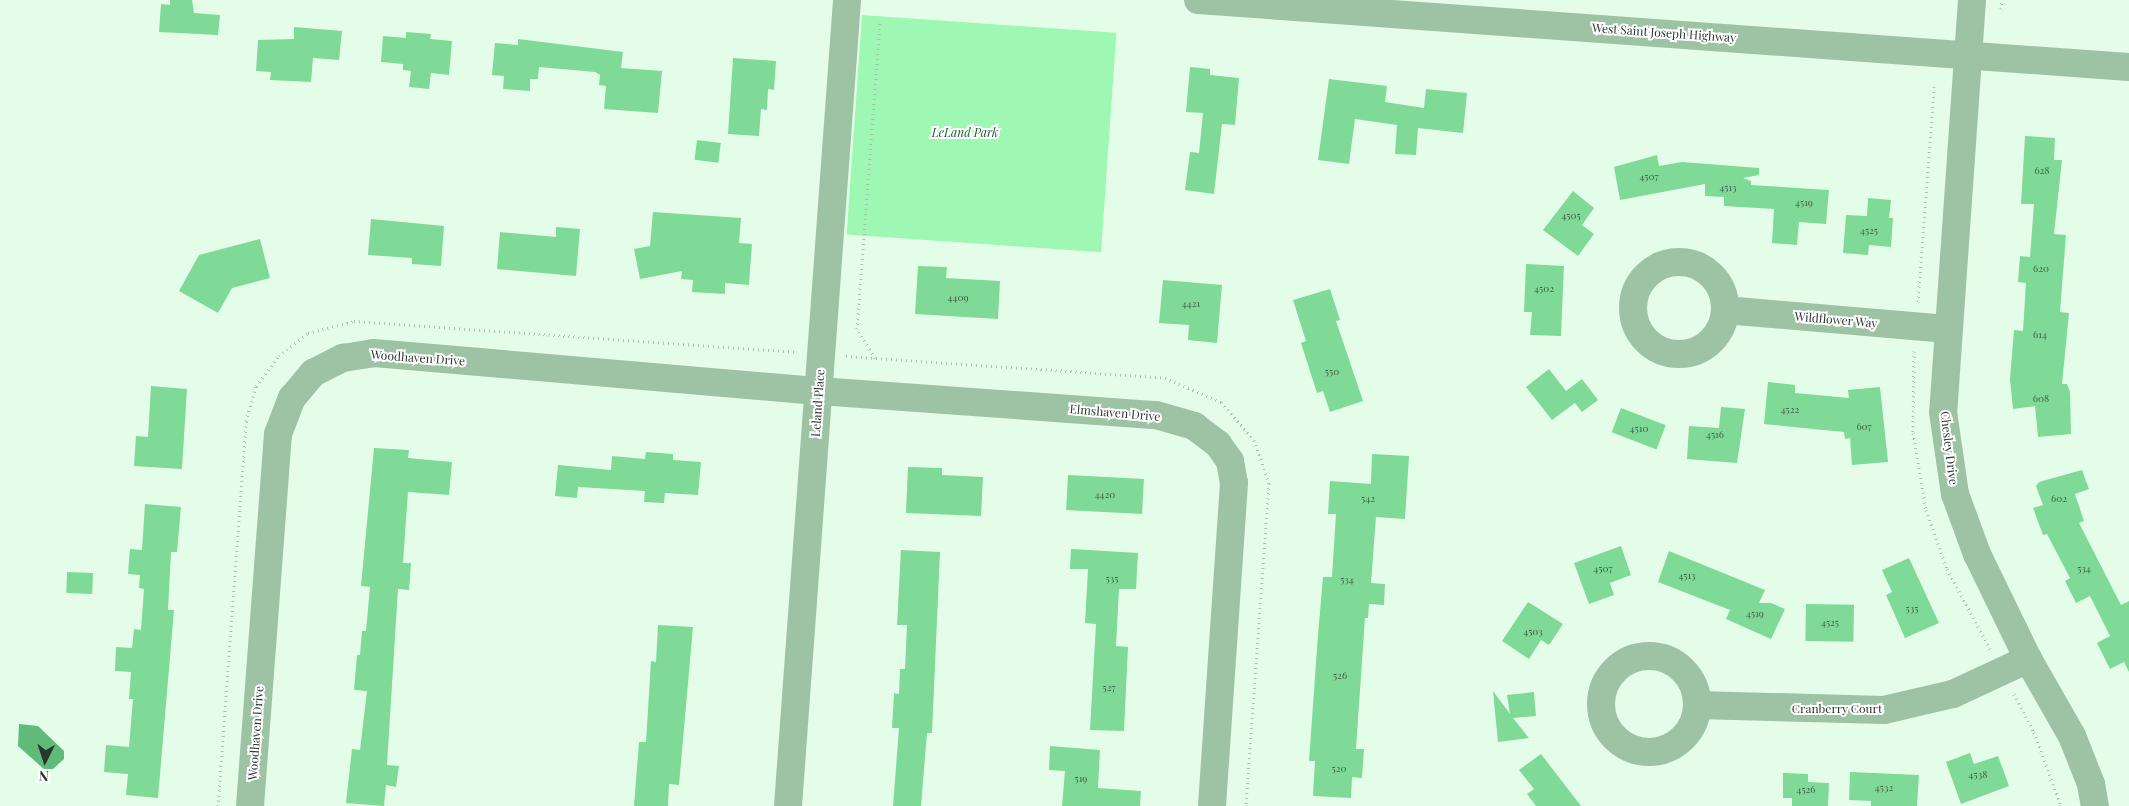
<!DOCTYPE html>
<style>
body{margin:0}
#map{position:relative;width:2129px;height:806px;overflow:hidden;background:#e4fde9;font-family:"Playfair Display",serif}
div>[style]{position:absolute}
.green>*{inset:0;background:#9ff7b4;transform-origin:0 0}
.water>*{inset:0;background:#60ba79}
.building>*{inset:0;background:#7fd997;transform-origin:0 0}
.path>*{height:3px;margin-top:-1.5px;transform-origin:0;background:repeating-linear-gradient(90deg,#abc0af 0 1px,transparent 0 5px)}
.minor>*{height:28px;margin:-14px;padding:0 14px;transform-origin:14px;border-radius:14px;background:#9dc2a4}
.minor>.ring{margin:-14px;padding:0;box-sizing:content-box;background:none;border:28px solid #9dc2a4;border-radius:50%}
span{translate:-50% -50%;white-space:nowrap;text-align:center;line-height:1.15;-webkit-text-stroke:4px #fff;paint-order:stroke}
.number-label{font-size:10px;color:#3f5f47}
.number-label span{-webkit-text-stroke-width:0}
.street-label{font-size:12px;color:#2a362c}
.park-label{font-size:12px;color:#195a2f;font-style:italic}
.north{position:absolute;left:20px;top:736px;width:50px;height:50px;-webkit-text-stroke:4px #fff;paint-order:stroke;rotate:184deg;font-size:14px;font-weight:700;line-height:20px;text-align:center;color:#2a362c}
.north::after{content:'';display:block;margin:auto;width:18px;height:22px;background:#2a362c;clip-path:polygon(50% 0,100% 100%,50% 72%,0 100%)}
</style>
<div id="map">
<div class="green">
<i style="left:862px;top:15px;width:255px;height:220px;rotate:4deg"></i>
</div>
<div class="water">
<i style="clip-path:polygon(19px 724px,38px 726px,64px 751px,64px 759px,53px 769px,45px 770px,18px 746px)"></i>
</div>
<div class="building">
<i style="clip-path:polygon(170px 0,192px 0,194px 13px,220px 15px,218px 35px,159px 32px,161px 4px,170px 5px)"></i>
<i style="clip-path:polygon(294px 27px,342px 31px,339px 60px,313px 58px,311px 82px,270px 80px,271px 72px,256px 71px,258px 40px,294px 39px)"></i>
<i style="clip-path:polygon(406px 32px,431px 34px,430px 39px,452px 41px,449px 75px,431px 73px,429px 89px,409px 87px,411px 71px,403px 70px,403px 64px,381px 62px,383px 36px,406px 38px)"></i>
<i style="clip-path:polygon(518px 39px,623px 52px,621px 68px,662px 71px,658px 113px,604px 109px,606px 86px,599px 85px,600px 75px,595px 72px,539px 67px,538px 79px,530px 79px,530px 91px,503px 89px,504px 76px,492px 75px,495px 43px,518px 45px)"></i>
<i style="clip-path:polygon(733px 58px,776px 61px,774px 90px,768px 89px,767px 110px,761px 109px,759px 136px,728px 134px)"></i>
<i style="clip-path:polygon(1190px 67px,1210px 69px,1210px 75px,1239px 78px,1235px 125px,1222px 124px,1214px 194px,1185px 190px,1190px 152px,1199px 153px,1203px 113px,1186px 112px)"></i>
<i style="clip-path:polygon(1329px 79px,1387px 86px,1385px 102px,1424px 108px,1426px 89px,1467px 93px,1463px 133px,1418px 128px,1416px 155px,1395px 154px,1397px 125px,1355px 119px,1349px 164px,1318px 160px)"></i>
<i style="clip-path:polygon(2025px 136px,2055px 138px,2054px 160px,2062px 160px,2054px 234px,2066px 235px,2060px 312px,2069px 313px,2062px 384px,2067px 384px,2070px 392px,2071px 434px,2038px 437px,2035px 406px,2013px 409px,2010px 379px,2014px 330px,2023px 331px,2026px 283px,2018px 282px,2020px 256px,2030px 257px,2034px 204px,2021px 204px)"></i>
<i style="left:697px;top:140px;width:24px;height:20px;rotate:7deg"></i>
<i style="clip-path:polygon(1657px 155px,1659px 166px,1682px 162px,1759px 168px,1759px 175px,1743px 178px,1751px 181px,1751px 185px,1829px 190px,1826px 224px,1799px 222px,1797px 245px,1772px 243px,1774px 209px,1724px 206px,1724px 197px,1705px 196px,1705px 184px,1620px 200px,1614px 167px)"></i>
<i style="clip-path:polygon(1573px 191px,1594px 208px,1582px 225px,1594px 234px,1578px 256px,1543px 230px)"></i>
<i style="clip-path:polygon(1868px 198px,1891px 200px,1889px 218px,1893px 218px,1891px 247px,1869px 245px,1868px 255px,1843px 253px,1846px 215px,1867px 216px)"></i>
<i style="clip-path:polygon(653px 212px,741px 218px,739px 243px,752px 244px,749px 285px,725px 283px,725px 294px,692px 292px,693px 280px,681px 279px,682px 271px,640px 279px,634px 249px,650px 246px)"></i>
<i style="clip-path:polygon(371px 219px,444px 226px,441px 266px,412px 264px,412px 258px,368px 255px)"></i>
<i style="clip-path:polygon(556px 227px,580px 229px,576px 276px,497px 269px,500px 232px,556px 237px)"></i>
<i style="clip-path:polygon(260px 239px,270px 278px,232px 288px,218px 313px,179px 291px,199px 255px)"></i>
<i style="clip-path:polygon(1526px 264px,1564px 266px,1561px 336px,1530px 335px,1532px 312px,1524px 312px)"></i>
<i style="clip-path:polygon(918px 266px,947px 267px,946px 278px,1000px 281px,998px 319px,915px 314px)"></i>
<i style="clip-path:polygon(1163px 280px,1222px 285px,1217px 343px,1188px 340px,1189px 325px,1159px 323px)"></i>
<i style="clip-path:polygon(1330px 289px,1340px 320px,1336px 321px,1363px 401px,1330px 412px,1323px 391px,1317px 393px,1301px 343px,1306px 341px,1293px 300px)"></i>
<i style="clip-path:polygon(1549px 369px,1566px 391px,1582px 379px,1598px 400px,1582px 412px,1575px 403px,1552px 420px,1526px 387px)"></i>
<i style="clip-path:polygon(1768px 382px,1795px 385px,1795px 393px,1849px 398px,1848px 390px,1880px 387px,1888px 462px,1852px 465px,1850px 438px,1845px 439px,1844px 432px,1764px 424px)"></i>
<i style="clip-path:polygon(151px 386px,187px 389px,182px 469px,134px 466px,136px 436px,148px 437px)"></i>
<i style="clip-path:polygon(1721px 407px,1745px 409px,1737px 463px,1687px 459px,1689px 426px,1719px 428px)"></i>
<i style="left:1621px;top:408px;width:48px;height:26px;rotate:21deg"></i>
<i style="clip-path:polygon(374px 448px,409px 450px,408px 458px,452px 462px,449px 495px,408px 492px,403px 563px,411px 563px,409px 590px,398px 589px,387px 765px,399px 766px,396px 787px,386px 785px,384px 806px,346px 803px,352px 749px,360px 750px,367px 691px,354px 690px,357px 655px,360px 655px,362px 631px,366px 631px,370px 587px,361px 586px)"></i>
<i style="clip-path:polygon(646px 452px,673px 454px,673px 460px,701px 462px,698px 495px,665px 493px,664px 503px,644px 502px,645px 491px,578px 487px,577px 498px,555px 496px,558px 465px,611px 470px,612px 456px,645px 459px)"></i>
<i style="clip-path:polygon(1372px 454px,1409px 456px,1405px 519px,1376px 517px,1371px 583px,1385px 584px,1384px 605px,1369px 604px,1368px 618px,1365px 618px,1356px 749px,1364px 749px,1362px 778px,1352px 777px,1351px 798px,1313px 796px,1315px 761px,1309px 761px,1318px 635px,1323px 577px,1332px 577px,1336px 514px,1328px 514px,1330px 481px,1371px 484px)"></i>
<i style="clip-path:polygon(908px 467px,942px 468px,942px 475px,983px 477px,981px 516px,906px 513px)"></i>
<i style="clip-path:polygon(2082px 470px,2089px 489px,2075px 494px,2084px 521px,2079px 523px,2121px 605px,2129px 601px,2129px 672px,2124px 662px,2110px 669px,2097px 643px,2110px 636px,2090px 596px,2076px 603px,2065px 581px,2070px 578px,2047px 534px,2043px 535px,2033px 508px,2043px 505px,2036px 486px,2039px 482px)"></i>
<i style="left:1068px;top:475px;width:76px;height:35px;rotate:3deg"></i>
<i style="clip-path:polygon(145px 504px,181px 507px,177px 552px,171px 552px,168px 610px,174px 610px,158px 798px,126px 795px,128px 774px,104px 772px,106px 745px,129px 747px,133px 699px,129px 699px,131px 672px,115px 671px,116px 647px,132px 648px,134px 629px,141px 630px,144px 589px,139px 588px,140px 575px,128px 574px,130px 549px,142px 550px)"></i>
<i style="clip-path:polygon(1621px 546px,1631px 575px,1610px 583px,1614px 595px,1589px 604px,1574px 563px)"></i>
<i style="clip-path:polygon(1071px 549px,1138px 553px,1136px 589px,1119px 589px,1116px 646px,1128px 647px,1124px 731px,1090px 730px,1096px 624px,1085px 623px,1088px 569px,1070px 569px)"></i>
<i style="clip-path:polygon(901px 550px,940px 552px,932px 733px,927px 733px,921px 806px,893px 806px,899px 728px,892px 728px,894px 693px,899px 694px,900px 669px,905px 669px,907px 625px,897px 625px)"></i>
<i style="clip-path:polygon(1669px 551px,1765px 590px,1759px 603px,1771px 603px,1785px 609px,1771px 639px,1726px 619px,1730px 610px,1658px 582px)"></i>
<i style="clip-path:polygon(1909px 558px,1939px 623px,1905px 638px,1886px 595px,1892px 592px,1882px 570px)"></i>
<i style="left:67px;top:572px;width:26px;height:21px;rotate:2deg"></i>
<i style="clip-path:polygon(1528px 602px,1563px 624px,1549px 645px,1541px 640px,1529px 659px,1502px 641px)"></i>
<i style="left:1806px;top:604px;width:48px;height:37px;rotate:1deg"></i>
<i style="clip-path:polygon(658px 625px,693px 627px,679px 785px,669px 784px,668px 806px,634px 806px,639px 742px,646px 742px,651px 661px,656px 662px)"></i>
<i style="clip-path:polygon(1493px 691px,1510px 714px,1507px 695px,1534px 692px,1536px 716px,1513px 718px,1529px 738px,1498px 742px)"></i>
<i style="clip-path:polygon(1050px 746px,1100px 750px,1098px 788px,1141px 791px,1140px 806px,1062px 806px,1065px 771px,1049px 770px)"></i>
<i style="clip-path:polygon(1970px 753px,1974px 764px,1998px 756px,2009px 786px,1961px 804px,1946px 762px)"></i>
<i style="clip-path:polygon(1541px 754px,1581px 806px,1536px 806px,1527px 794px,1534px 789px,1519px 770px)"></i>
<i style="clip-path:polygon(1850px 772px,1919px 775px,1917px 806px,1871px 806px,1871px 801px,1849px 800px)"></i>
<i style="clip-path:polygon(1783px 773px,1808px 774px,1808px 782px,1829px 783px,1828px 806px,1792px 806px,1792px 798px,1783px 798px)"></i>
</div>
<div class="path">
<i style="left:2001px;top:9px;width:9px;rotate:-84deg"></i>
<i style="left:1918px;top:302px;width:216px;rotate:-85.7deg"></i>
<i style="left:1914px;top:351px;width:82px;rotate:90.7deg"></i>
<i style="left:1913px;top:433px;width:78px;rotate:80.4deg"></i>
<i style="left:1926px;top:510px;width:63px;rotate:70.4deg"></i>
<i style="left:1947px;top:569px;width:91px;rotate:61.7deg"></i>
<i style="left:846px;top:356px;width:320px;rotate:3.9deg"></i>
<i style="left:1165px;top:378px;width:61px;rotate:23.2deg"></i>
<i style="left:1221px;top:402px;width:50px;rotate:49deg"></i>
<i style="left:1254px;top:440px;width:46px;rotate:70.8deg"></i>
<i style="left:1269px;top:483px;width:324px;rotate:94.1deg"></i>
<i style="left:875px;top:358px;width:34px;rotate:-122deg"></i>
<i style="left:857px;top:329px;width:307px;rotate:-85.7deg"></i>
<i style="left:2014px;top:694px;width:43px;rotate:62.2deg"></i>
<i style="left:2034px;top:732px;width:79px;rotate:70deg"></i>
<i style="left:218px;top:806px;width:386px;rotate:-85.8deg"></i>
<i style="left:246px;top:421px;width:36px;rotate:-74deg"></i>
<i style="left:256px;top:386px;width:38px;rotate:-53deg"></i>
<i style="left:279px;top:356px;width:37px;rotate:-38deg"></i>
<i style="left:308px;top:333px;width:48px;rotate:-14.6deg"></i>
<i style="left:354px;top:321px;width:442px;rotate:4deg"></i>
</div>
<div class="minor">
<i style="left:1198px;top:0;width:933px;rotate:4.12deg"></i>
<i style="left:1972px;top:0;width:413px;rotate:94deg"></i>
<i style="left:1943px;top:412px;width:83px;rotate:81.7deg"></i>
<i style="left:1955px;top:494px;width:64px;rotate:69.9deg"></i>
<i style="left:1977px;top:554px;width:117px;rotate:64.1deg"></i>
<i style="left:2028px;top:659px;width:89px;rotate:60.3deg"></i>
<i style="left:2072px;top:736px;width:52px;rotate:68.4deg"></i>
<i style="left:2091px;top:784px;width:22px;rotate:80deg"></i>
<i class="ring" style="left:1633px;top:262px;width:64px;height:64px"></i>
<i style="left:1725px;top:310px;width:223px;rotate:4.9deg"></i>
<i class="ring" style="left:1601px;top:656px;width:68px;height:68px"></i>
<i style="left:1697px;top:705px;width:187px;rotate:1.5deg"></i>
<i style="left:1884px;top:710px;width:71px;rotate:-13.1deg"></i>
<i style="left:1953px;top:694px;width:83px;rotate:-25deg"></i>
<i style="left:250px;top:806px;width:373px;rotate:-85.7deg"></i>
<i style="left:278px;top:434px;width:39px;rotate:-69deg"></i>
<i style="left:292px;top:398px;width:33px;rotate:-50deg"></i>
<i style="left:313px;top:373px;width:34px;rotate:-27deg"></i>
<i style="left:343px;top:358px;width:31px;rotate:-9deg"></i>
<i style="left:374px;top:353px;width:447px;rotate:4.9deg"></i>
<i style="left:819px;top:391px;width:338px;rotate:4.1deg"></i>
<i style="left:1156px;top:415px;width:40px;rotate:16deg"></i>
<i style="left:1194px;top:426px;width:30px;rotate:37deg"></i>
<i style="left:1218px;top:444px;width:21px;rotate:55deg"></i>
<i style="left:1230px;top:461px;width:22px;rotate:80deg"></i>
<i style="left:1234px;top:483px;width:324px;rotate:93.9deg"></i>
<i style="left:788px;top:806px;width:808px;rotate:-85.81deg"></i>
</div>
<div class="number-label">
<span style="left:2042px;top:171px">628</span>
<span style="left:1649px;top:177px">4507</span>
<span style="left:1728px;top:188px">4513</span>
<span style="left:1804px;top:203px">4519</span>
<span style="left:1571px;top:216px">4505</span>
<span style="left:1869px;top:231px">4525</span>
<span style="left:2041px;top:269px">620</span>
<span style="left:1544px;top:289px">4502</span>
<span style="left:958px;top:298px">4409</span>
<span style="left:1191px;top:304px">4421</span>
<span style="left:2040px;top:335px">614</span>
<span style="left:1332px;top:372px">550</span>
<span style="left:2041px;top:399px">608</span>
<span style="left:1790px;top:410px">4522</span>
<span style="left:1864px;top:427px">607</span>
<span style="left:1639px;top:429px">4510</span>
<span style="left:1715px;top:435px">4516</span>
<span style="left:1105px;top:495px">4420</span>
<span style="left:1368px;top:499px">542</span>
<span style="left:2059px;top:499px">602</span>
<span style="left:1603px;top:569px">4507</span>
<span style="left:2084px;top:569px">534</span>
<span style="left:1687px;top:576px">4513</span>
<span style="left:1112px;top:579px">535</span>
<span style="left:1347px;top:580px">534</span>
<span style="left:1912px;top:609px">535</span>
<span style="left:1755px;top:614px">4519</span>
<span style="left:1830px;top:623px">4525</span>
<span style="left:1533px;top:632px">4503</span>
<span style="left:1340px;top:676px">526</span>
<span style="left:1109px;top:688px">527</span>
<span style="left:1339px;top:769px">520</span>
<span style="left:1978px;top:775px">4538</span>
<span style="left:1081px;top:779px">519</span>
<span style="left:1884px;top:788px">4532</span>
<span style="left:1806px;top:790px">4526</span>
</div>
<div class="street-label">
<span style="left:1664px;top:33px;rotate:4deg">West Saint Joseph Highway</span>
<span style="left:1836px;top:320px;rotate:5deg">Wildflower Way</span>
<span style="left:418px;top:358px;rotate:4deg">Woodhaven Drive</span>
<span style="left:818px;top:403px;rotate:-86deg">Leland Place</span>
<span style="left:1115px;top:413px;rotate:5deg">Elmshaven Drive</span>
<span style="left:1949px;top:448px;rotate:83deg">Chesley Drive</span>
<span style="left:1837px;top:709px">Cranberry Court</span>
<span style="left:256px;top:733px;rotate:-86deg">Woodhaven Drive</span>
</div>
<div class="park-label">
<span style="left:965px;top:133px">LeLand Park</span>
</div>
<div class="north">N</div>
</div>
